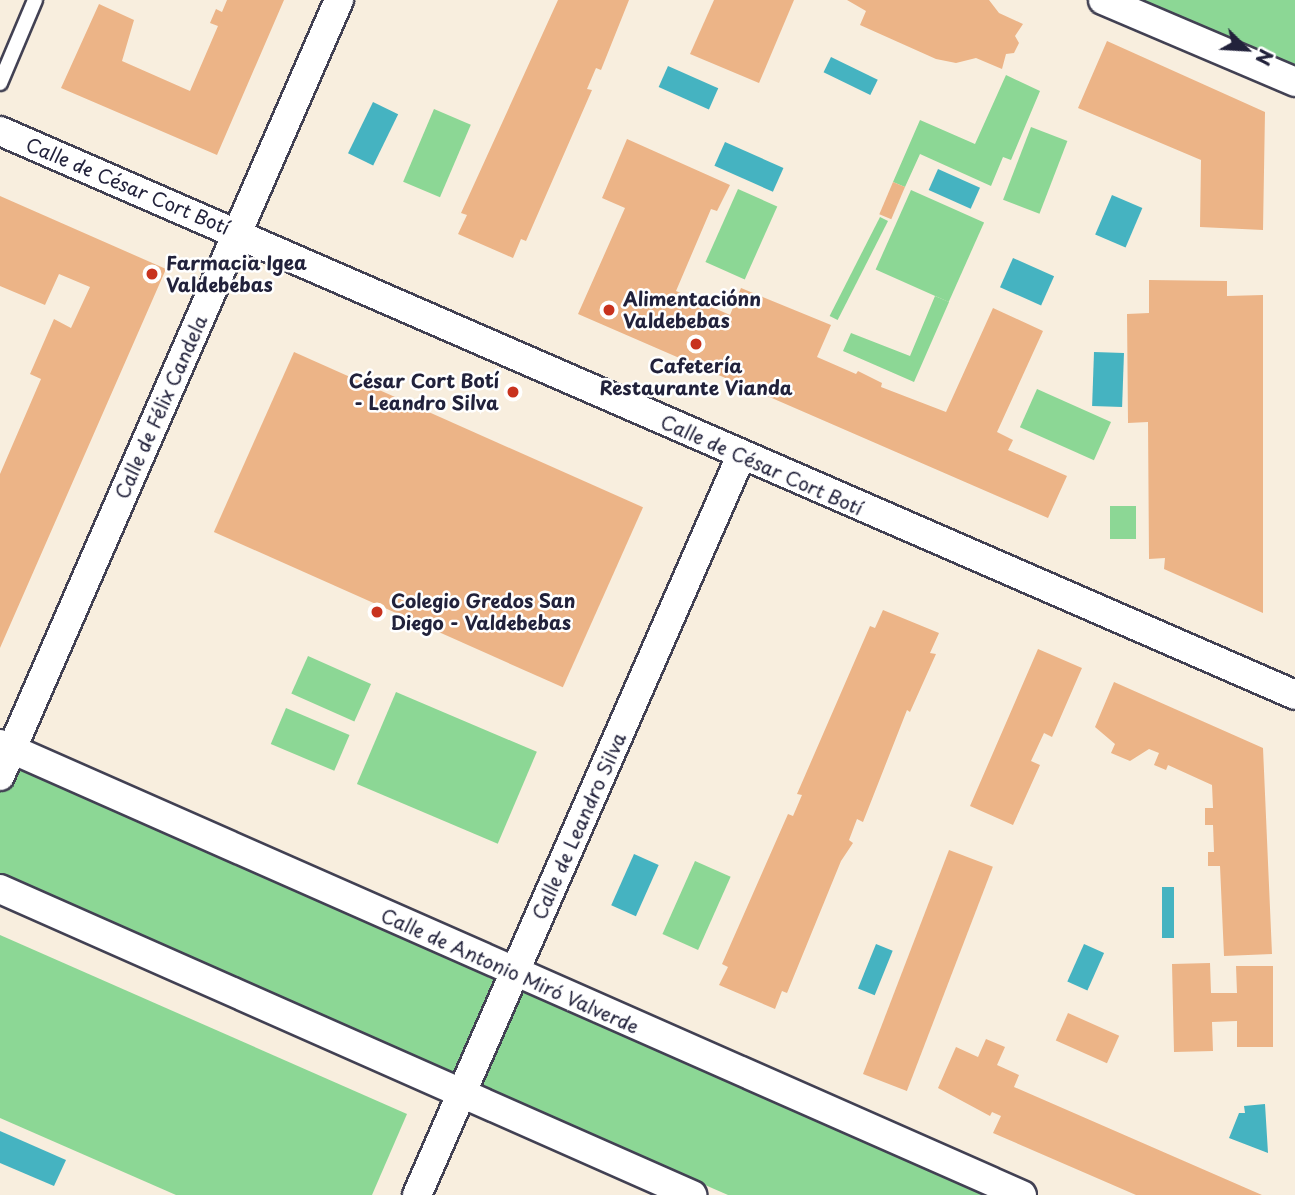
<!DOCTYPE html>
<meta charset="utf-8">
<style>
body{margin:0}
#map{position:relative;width:1295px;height:1195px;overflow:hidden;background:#f8eede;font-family:"Playpen Sans",sans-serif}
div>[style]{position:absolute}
.green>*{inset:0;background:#8cd795;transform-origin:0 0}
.water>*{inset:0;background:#45b3c1;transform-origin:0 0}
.building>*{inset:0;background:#ecb487;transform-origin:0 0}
.roads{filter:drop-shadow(2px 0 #424153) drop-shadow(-2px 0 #424153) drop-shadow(0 2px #424153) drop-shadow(0 -2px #424153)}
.lane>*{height:14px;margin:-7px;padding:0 7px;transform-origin:7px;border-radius:7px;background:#fff}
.street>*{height:28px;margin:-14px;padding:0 14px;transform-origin:14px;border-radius:14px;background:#fff}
.dots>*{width:19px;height:19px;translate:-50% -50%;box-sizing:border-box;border:4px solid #fff;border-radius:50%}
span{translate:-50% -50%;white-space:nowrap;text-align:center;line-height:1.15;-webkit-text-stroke:5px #fff;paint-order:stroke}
.street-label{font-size:19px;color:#22223b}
.poi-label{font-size:19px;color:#22223b;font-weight:700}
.left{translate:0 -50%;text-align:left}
.right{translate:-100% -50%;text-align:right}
.north{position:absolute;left:1211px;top:14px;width:70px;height:70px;-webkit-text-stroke:5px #fff;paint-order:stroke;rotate:114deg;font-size:19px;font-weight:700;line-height:28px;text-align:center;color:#22223b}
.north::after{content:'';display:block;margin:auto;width:24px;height:32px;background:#22223b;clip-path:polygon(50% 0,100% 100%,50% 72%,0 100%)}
</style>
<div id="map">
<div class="green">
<i style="clip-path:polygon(1140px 0,1295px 0,1295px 68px)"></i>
<i style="clip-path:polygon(1006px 75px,1040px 91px,1011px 160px,1003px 157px,991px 186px,920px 154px,905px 187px,893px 182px,920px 120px,975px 144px)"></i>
<i style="left:434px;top:109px;width:40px;height:79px;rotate:23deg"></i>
<i style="left:1031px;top:127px;width:39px;height:78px;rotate:21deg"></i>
<i style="left:738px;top:189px;width:43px;height:80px;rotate:24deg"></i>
<i style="left:911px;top:190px;width:80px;height:87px;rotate:24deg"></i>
<i style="left:880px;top:217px;width:9px;height:111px;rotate:27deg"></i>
<i style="clip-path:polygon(935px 296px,949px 302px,914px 382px,843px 351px,851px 333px,910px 356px)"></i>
<i style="left:1037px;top:389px;width:81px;height:42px;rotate:24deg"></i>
<i style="left:1110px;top:506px;width:26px;height:33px"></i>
<i style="left:308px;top:656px;width:69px;height:41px;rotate:24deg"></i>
<i style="left:396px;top:692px;width:153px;height:100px;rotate:23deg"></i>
<i style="left:286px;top:708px;width:69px;height:39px;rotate:23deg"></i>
<i style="clip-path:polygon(0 758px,1000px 1195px,728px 1195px,0 878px)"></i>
<i style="left:695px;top:861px;width:39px;height:80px;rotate:24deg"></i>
<i style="clip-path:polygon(0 935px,407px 1114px,372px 1195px,176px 1195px,0 1118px)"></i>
</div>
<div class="water">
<i style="left:831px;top:57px;width:52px;height:17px;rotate:26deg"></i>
<i style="left:668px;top:66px;width:55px;height:23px;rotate:24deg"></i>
<i style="left:373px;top:102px;width:28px;height:57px;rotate:26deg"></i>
<i style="left:725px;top:142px;width:64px;height:26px;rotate:24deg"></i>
<i style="left:938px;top:169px;width:46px;height:23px;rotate:24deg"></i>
<i style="left:1112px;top:195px;width:33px;height:43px;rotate:23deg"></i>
<i style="left:1013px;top:258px;width:45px;height:32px;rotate:24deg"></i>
<i style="left:1094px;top:352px;width:30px;height:54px;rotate:2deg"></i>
<i style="left:634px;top:854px;width:27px;height:56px;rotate:24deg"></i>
<i style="left:1162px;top:887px;width:12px;height:51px"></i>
<i style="left:876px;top:944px;width:18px;height:48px;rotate:22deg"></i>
<i style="left:1084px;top:944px;width:22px;height:41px;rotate:24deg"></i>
<i style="clip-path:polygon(1265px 1104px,1268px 1153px,1229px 1138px,1239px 1113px,1245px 1113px,1244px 1106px)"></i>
<i style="clip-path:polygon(0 1131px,66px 1160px,54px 1186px,0 1163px)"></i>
</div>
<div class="building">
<i style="clip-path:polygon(227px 0,284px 0,217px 155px,61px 88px,99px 4px,134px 20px,122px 61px,190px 91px,218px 26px,210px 23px,216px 9px,222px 12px)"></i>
<i style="clip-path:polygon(558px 0,629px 0,601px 70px,596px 68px,587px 89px,592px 90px,526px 241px,521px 239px,513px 258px,458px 234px,467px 215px,461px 213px)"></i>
<i style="clip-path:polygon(714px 0,794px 0,759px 83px,690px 54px)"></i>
<i style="clip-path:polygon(847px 0,989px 0,999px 13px,1023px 24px,1015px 36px,1019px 43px,1014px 53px,1006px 54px,1002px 69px,976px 58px,956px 63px,936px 59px,860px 25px,866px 11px)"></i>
<i style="clip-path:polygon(1107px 41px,1265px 112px,1263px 230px,1200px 227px,1201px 160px,1078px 108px)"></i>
<i style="clip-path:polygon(627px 139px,730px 185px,717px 211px,711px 209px,676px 291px,730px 315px,741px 288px,831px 325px,817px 357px,856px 374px,858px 371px,882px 383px,881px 387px,946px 412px,993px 308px,1043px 331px,997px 432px,1013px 440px,1008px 450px,1067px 476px,1048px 518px,578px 314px,625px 208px,602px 198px)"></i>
<i style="left:893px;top:182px;width:13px;height:35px;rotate:23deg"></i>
<i style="clip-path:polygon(0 196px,166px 269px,0 648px,0 474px,41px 379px,30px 374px,54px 319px,71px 328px,90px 287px,59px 274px,45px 305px,0 286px)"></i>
<i style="clip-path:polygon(1149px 280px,1227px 281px,1227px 296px,1263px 295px,1263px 613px,1164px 569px,1165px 558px,1149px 559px,1148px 422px,1128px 423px,1127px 314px,1149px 313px)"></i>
<i style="left:294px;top:352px;width:382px;height:197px;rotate:24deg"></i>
<i style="clip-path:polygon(883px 610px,939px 633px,930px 653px,936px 654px,910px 712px,907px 710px,863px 822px,857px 819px,849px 840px,853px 843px,841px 861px,787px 993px,782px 991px,775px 1009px,719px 985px,728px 967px,722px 964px,788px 814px,793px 816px,802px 795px,797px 794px,870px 626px,875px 628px)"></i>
<i style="clip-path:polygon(1038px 649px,1082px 668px,1052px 737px,1044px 733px,1031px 761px,1040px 765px,1013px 825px,970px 806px)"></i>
<i style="clip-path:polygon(1114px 682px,1263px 748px,1272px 954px,1224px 956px,1220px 866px,1208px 866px,1208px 852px,1214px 852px,1213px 825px,1205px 825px,1205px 808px,1213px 808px,1212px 785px,1168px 765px,1166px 770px,1154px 765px,1159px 753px,1149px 749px,1130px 761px,1111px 753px,1115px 744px,1095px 727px)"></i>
<i style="left:949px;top:850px;width:47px;height:240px;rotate:21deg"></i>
<i style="clip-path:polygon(1210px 963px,1211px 993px,1237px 993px,1236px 966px,1273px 966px,1273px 1047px,1237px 1047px,1237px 1021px,1212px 1022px,1213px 1051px,1174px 1052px,1172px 964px)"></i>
<i style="left:1068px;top:1013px;width:56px;height:30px;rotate:24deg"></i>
<i style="clip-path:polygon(986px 1039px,1005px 1047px,997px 1065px,1019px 1075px,1014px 1087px,1262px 1195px,1136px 1195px,993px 1133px,1001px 1116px,992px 1112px,990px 1116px,938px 1088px,956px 1047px,978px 1057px)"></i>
</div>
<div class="roads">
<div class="lane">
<i style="left:0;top:83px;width:90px;rotate:-67.1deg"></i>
</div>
<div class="street">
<i style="left:1103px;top:0;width:209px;rotate:23.1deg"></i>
<i style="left:0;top:131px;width:1412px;rotate:23.53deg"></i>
<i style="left:0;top:744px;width:1117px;rotate:23.81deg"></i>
<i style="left:0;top:776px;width:847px;rotate:-66.4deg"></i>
<i style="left:0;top:889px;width:757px;rotate:23.85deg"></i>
<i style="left:417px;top:1195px;width:807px;rotate:-66.33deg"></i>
</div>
</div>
<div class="dots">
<i style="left:152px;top:274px;background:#c8321e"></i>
<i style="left:609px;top:310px;background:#c8321e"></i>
<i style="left:696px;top:344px;background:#c8321e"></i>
<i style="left:513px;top:392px;background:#c8321e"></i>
<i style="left:377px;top:612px;background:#c8321e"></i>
</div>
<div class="street-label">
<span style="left:128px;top:186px;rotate:23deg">Calle de César Cort Botí</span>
<span style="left:161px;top:407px;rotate:-66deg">Calle de Félix Candela</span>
<span style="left:762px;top:465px;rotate:24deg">Calle de César Cort Botí</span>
<span style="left:579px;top:826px;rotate:-66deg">Calle de Leandro Silva</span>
<span style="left:510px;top:971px;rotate:24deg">Calle de Antonio Miró Valverde</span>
</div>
<div class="poi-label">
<span class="left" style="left:166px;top:274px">Farmacia Igea<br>Valdebebas</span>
<span class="left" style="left:623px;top:310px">Alimentaciónn<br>Valdebebas</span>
<span style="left:696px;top:377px">Cafetería<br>Restaurante Vianda</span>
<span class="right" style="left:499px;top:392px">César Cort Botí<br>- Leandro Silva</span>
<span class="left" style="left:391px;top:612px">Colegio Gredos San<br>Diego - Valdebebas</span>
</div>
<div class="north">N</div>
</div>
